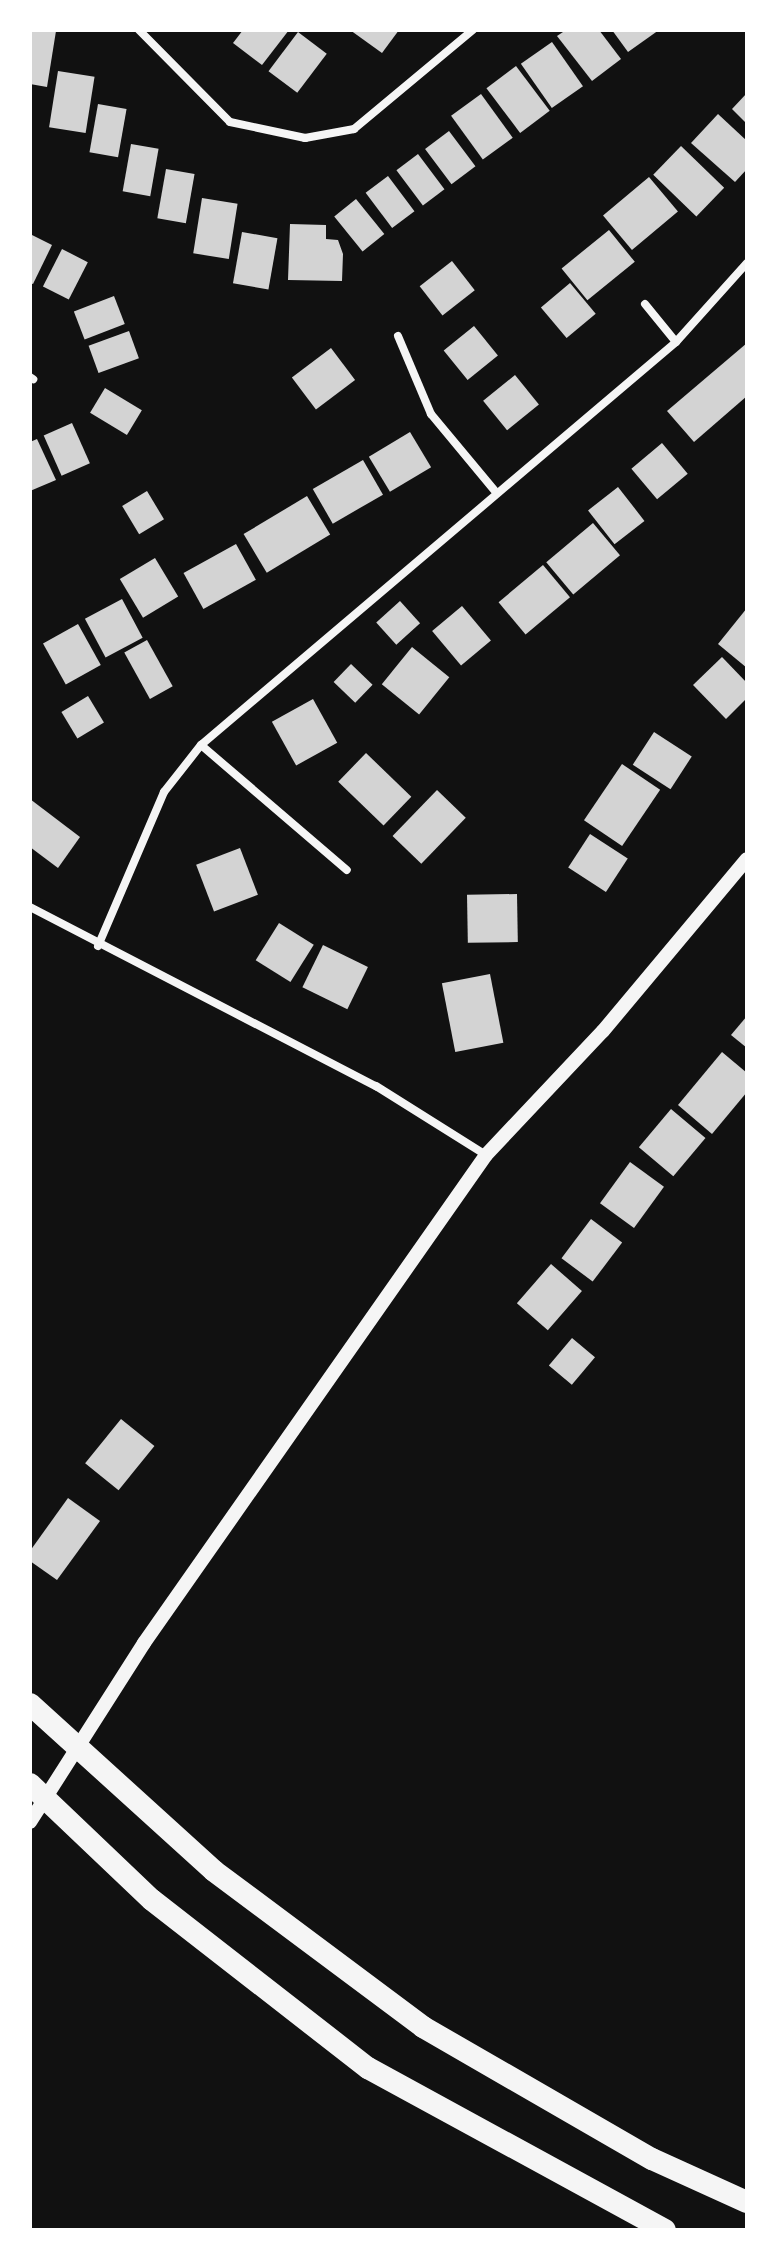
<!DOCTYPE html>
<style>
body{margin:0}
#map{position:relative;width:777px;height:2260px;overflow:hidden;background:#111;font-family:Mulish,sans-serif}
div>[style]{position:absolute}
.building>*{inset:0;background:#d3d3d3;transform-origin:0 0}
.minor>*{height:8px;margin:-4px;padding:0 4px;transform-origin:4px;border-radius:4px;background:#f5f5f5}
.tertiary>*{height:14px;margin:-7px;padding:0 7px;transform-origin:7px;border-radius:7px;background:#f5f5f5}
.trunk>*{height:22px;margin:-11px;padding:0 11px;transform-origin:11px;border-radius:11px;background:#f5f5f5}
span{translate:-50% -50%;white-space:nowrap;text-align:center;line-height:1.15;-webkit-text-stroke:8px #fff;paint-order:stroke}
.frame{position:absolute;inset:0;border:32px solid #fff;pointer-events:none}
</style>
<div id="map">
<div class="building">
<i style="clip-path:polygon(30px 30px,56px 31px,47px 87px,30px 84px)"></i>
<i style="clip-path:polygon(243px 30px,289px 30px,262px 65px,233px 43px)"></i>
<i style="clip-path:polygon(350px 30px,399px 30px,382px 53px)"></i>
<i style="clip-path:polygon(566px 30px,599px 30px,621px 59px,592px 81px,557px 36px)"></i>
<i style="clip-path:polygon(612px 30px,659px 30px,628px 52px)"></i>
<i style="left:298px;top:32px;width:36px;height:49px;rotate:37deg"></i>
<i style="left:552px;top:42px;width:54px;height:38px;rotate:55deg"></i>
<i style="left:516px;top:66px;width:56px;height:37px;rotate:53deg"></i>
<i style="left:58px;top:71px;width:37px;height:57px;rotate:9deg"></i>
<i style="clip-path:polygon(747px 93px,747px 124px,732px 109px)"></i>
<i style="left:481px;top:94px;width:54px;height:37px;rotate:54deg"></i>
<i style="left:98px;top:104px;width:29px;height:49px;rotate:10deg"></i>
<i style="clip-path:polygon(718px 114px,747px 141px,747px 169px,735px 182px,691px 143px)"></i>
<i style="left:449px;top:131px;width:44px;height:30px;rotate:53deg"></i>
<i style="left:131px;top:144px;width:28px;height:48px;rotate:10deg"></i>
<i style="left:681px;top:146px;width:60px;height:40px;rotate:44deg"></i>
<i style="left:418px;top:154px;width:44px;height:27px;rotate:53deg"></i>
<i style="left:166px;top:169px;width:29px;height:50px;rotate:10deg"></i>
<i style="left:388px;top:176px;width:44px;height:28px;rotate:53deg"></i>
<i style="left:649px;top:177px;width:45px;height:60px;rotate:50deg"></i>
<i style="left:202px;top:198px;width:36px;height:56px;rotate:9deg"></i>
<i style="left:356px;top:199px;width:45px;height:28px;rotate:51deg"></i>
<i style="clip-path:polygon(290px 224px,326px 225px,326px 239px,338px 240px,343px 254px,342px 281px,288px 280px)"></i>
<i style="left:609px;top:230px;width:41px;height:61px;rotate:51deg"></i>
<i style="left:242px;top:232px;width:36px;height:52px;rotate:10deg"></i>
<i style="clip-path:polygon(30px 234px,52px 245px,33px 284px,30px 283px)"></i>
<i style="left:62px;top:249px;width:29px;height:42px;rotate:27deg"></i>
<i style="left:452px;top:261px;width:37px;height:41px;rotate:52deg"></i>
<i style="left:570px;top:283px;width:40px;height:38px;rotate:50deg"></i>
<i style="left:114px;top:296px;width:30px;height:43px;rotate:69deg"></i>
<i style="left:474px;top:326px;width:38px;height:39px;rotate:51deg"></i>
<i style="left:129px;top:331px;width:29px;height:43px;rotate:70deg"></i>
<i style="clip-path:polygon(747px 343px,747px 396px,694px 442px,667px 411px)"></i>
<i style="left:331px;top:348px;width:40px;height:49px;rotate:53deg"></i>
<i style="left:515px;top:375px;width:38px;height:41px;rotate:51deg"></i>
<i style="left:105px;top:388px;width:43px;height:29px;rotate:31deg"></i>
<i style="left:72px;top:423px;width:44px;height:31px;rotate:66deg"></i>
<i style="left:410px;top:432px;width:41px;height:48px;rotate:59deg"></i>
<i style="clip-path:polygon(37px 439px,56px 480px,30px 491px,30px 442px)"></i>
<i style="left:662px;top:443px;width:40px;height:40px;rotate:50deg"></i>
<i style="left:363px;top:460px;width:40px;height:58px;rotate:60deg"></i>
<i style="left:618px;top:487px;width:43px;height:38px;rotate:52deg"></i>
<i style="left:147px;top:491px;width:33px;height:29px;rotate:59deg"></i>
<i style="left:307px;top:496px;width:45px;height:74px;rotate:59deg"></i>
<i style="left:593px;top:523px;width:42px;height:61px;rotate:50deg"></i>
<i style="left:236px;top:544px;width:41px;height:60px;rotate:61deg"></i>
<i style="left:155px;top:558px;width:45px;height:41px;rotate:59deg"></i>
<i style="left:543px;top:565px;width:42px;height:58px;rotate:50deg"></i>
<i style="left:122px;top:599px;width:44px;height:42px;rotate:62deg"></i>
<i style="left:400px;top:601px;width:30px;height:32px;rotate:48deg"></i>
<i style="left:462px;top:606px;width:45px;height:39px;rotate:50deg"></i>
<i style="clip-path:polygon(747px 608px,747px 668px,718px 644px)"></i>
<i style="left:78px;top:624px;width:47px;height:40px;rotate:61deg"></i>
<i style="left:147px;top:640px;width:53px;height:26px;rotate:61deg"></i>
<i style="left:412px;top:647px;width:48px;height:48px;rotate:39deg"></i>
<i style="clip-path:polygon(722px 657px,747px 683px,747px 698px,726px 719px,693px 685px)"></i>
<i style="left:351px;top:664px;width:30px;height:25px;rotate:44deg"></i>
<i style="left:88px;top:696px;width:31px;height:31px;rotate:59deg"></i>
<i style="left:313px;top:699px;width:50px;height:47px;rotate:61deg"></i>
<i style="left:654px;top:732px;width:45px;height:39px;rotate:33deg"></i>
<i style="left:366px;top:753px;width:63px;height:40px;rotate:44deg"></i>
<i style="left:622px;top:764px;width:46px;height:68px;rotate:34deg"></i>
<i style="left:437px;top:790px;width:40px;height:64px;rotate:44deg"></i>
<i style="clip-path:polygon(30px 799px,80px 837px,58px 868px,30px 847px)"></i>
<i style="left:590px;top:834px;width:45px;height:40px;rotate:33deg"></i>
<i style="left:240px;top:848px;width:50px;height:47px;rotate:69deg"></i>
<i style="left:517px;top:894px;width:48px;height:50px;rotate:89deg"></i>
<i style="left:279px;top:923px;width:41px;height:44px;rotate:32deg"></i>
<i style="left:323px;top:945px;width:50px;height:47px;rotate:26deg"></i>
<i style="left:490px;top:974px;width:70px;height:49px;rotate:79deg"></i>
<i style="clip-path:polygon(747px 1016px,747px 1048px,731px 1035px)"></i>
<i style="clip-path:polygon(722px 1052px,747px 1073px,747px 1092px,712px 1134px,678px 1105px)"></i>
<i style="left:671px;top:1109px;width:45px;height:50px;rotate:40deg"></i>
<i style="left:630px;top:1162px;width:42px;height:51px;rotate:36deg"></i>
<i style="left:591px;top:1219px;width:39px;height:49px;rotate:37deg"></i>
<i style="left:551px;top:1264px;width:41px;height:52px;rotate:41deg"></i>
<i style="left:572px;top:1338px;width:30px;height:36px;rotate:40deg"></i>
<i style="left:121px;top:1419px;width:43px;height:57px;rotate:39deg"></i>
<i style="clip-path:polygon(68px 1498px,100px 1521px,57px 1580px,30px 1561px,30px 1551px)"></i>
</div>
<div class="minor">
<i style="left:139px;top:30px;width:129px;rotate:45.3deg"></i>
<i style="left:230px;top:122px;width:77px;rotate:12deg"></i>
<i style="left:305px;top:138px;width:50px;rotate:-10.4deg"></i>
<i style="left:354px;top:129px;width:155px;rotate:-39.8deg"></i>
<i style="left:645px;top:304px;width:49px;rotate:50.8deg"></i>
<i style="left:398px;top:336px;width:85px;rotate:67.1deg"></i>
<i style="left:431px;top:414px;width:99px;rotate:50.3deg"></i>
<i style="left:30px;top:377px;width:4px;rotate:34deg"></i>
<i style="left:201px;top:745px;width:192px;rotate:40.6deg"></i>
<i style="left:30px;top:907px;width:390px;rotate:27.4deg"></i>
<i style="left:376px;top:1086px;width:130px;rotate:32.1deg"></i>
<i style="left:98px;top:946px;width:168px;rotate:-66.8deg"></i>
<i style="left:164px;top:792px;width:60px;rotate:-51.8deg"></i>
<i style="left:201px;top:745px;width:623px;rotate:-40.31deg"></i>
<i style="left:676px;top:342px;width:106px;rotate:-48.1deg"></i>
</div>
<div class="tertiary">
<i style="left:30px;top:1822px;width:212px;rotate:-57.5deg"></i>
<i style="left:144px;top:1643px;width:596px;rotate:-54.98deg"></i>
<i style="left:486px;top:1155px;width:170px;rotate:-46.7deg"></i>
<i style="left:603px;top:1031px;width:224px;rotate:-50.1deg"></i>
</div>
<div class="trunk">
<i style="left:30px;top:1704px;width:248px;rotate:42.2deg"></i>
<i style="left:214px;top:1871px;width:261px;rotate:36.7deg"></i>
<i style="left:423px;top:2027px;width:264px;rotate:30deg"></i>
<i style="left:652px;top:2159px;width:104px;rotate:24.4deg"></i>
<i style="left:30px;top:1784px;width:168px;rotate:43.6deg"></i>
<i style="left:152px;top:1900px;width:274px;rotate:37.9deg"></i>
<i style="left:368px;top:2068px;width:338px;rotate:28.6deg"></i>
</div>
<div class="frame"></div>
</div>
